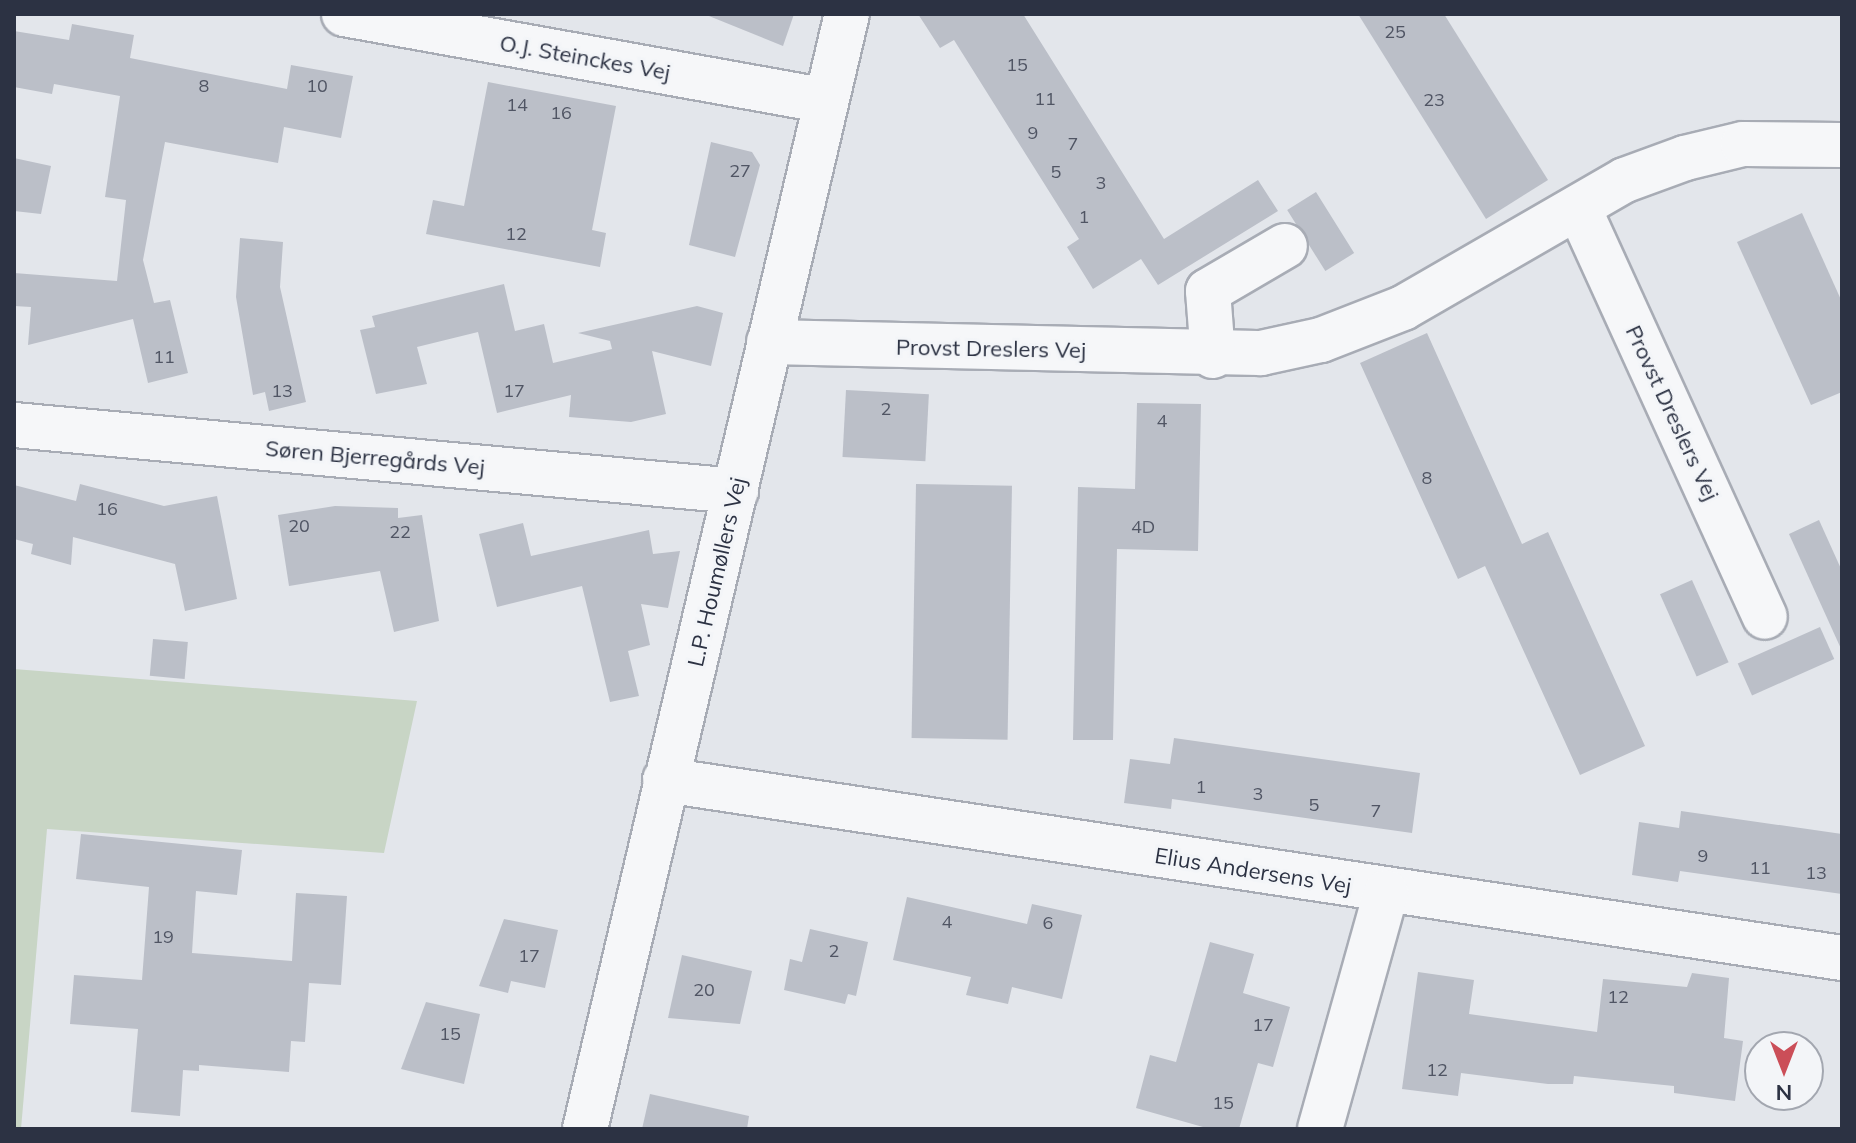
<!DOCTYPE html>
<meta charset="utf-8">
<style>
body{margin:0}
#map{position:relative;width:1856px;height:1143px;overflow:hidden;background:#e3e6eb;font-family:Mulish,sans-serif}
div>[style]{position:absolute}
.green>*{inset:0;background:#c8d5c5}
.building>*{inset:0;background:#bbbfc8;transform-origin:0 0}
.roads{filter:drop-shadow(2px 0 #a8acb5) drop-shadow(-2px 0 #a8acb5) drop-shadow(0 2px #a8acb5) drop-shadow(0 -2px #a8acb5)}
.minor>*{height:44px;margin:-22px;padding:0 22px;transform-origin:22px;border-radius:22px;background:#f6f7f9}
span{translate:-50% -50%;white-space:nowrap;text-align:center;line-height:1.15;-webkit-text-stroke:6px #f3f5f8;paint-order:stroke}
.number-label{font-size:18px;color:#505564}
.number-label span{-webkit-text-stroke-width:0}
.street-label{font-size:22px;color:#2c3243}
.frame{position:absolute;inset:0;border:16px solid #2c3243;pointer-events:none}
.north{position:absolute;left:1744px;top:1031px;width:80px;height:80px;box-sizing:border-box;background:#f3f5f8;border:2px solid #a3a7b0;border-radius:50%;rotate:180deg;font-size:22px;font-weight:700;line-height:32px;text-align:center;color:#2c3243}
.north::after{content:'';display:block;margin:auto;width:28px;height:36px;background:#cb4e58;clip-path:polygon(50% 0,100% 100%,50% 72%,0 100%)}
</style>
<div id="map">
<div class="green">
<i style="clip-path:polygon(14px 669px,417px 701px,384px 853px,47px 829px,21px 1129px,14px 1129px)"></i>
</div>
<div class="building">
<i style="clip-path:polygon(704px 14px,794px 14px,783px 46px)"></i>
<i style="clip-path:polygon(918px 14px,1023px 14px,1164px 239px,1258px 180px,1278px 211px,1158px 285px,1141px 259px,1093px 289px,1067px 247px,1079px 239px,954px 40px,940px 48px)"></i>
<i style="clip-path:polygon(1358px 14px,1444px 14px,1548px 180px,1486px 219px)"></i>
<i style="clip-path:polygon(72px 24px,134px 35px,130px 58px,287px 89px,291px 65px,353px 76px,341px 138px,284px 127px,278px 163px,165px 142px,143px 260px,154px 303px,170px 300px,188px 373px,148px 383px,133px 319px,28px 345px,31px 307px,14px 306px,14px 273px,117px 281px,126px 200px,105px 197px,120px 96px,54px 84px,52px 94px,14px 87px,14px 31px,69px 40px)"></i>
<i style="clip-path:polygon(488px 82px,616px 106px,592px 230px,606px 233px,600px 267px,426px 234px,433px 200px,464px 206px)"></i>
<i style="clip-path:polygon(711px 142px,752px 152px,760px 165px,735px 257px,689px 245px)"></i>
<i style="clip-path:polygon(14px 158px,51px 166px,41px 214px,14px 211px)"></i>
<i style="left:1316px;top:192px;width:72px;height:34px;rotate:58deg"></i>
<i style="clip-path:polygon(1802px 213px,1842px 302px,1842px 392px,1811px 405px,1737px 242px)"></i>
<i style="clip-path:polygon(240px 238px,283px 242px,280px 287px,306px 402px,269px 411px,265px 392px,253px 395px,236px 297px)"></i>
<i style="clip-path:polygon(504px 284px,515px 331px,544px 324px,553px 363px,612px 349px,610px 341px,578px 333px,697px 306px,723px 313px,711px 366px,652px 351px,666px 414px,631px 422px,569px 417px,571px 395px,497px 413px,478px 332px,417px 347px,427px 384px,376px 394px,360px 330px,375px 327px,372px 316px)"></i>
<i style="clip-path:polygon(1427px 333px,1522px 544px,1548px 532px,1645px 746px,1580px 775px,1485px 566px,1458px 579px,1360px 363px)"></i>
<i style="left:846px;top:390px;width:83px;height:67px;rotate:3deg"></i>
<i style="clip-path:polygon(1137px 403px,1201px 404px,1198px 551px,1117px 549px,1113px 740px,1073px 740px,1078px 487px,1135px 489px)"></i>
<i style="clip-path:polygon(80px 484px,164px 506px,217px 496px,237px 599px,185px 611px,175px 564px,73px 537px,71px 565px,31px 554px,33px 544px,14px 539px,14px 485px,76px 501px)"></i>
<i style="left:916px;top:484px;width:96px;height:254px;rotate:1deg"></i>
<i style="clip-path:polygon(335px 506px,398px 508px,398px 518px,422px 515px,439px 621px,394px 632px,380px 571px,289px 586px,278px 515px)"></i>
<i style="clip-path:polygon(1819px 520px,1842px 571px,1842px 651px,1789px 534px)"></i>
<i style="clip-path:polygon(523px 523px,531px 556px,649px 530px,653px 554px,680px 551px,668px 608px,641px 604px,650px 645px,628px 651px,639px 696px,610px 702px,582px 586px,497px 607px,479px 534px)"></i>
<i style="left:1692px;top:580px;width:90px;height:35px;rotate:66deg"></i>
<i style="left:1820px;top:627px;width:35px;height:90px;rotate:66deg"></i>
<i style="left:153px;top:639px;width:35px;height:37px;rotate:5deg"></i>
<i style="clip-path:polygon(1174px 738px,1420px 773px,1412px 833px,1172px 799px,1171px 809px,1124px 803px,1130px 759px,1170px 764px)"></i>
<i style="clip-path:polygon(1681px 811px,1842px 834px,1842px 894px,1680px 871px,1678px 882px,1632px 875px,1639px 822px,1679px 828px)"></i>
<i style="clip-path:polygon(81px 834px,242px 850px,237px 895px,196px 891px,192px 953px,292px 961px,296px 893px,347px 896px,341px 985px,309px 983px,305px 1042px,291px 1041px,289px 1072px,199px 1065px,199px 1071px,183px 1070px,180px 1116px,131px 1112px,138px 1029px,70px 1024px,74px 975px,142px 980px,149px 887px,76px 879px)"></i>
<i style="clip-path:polygon(907px 897px,1027px 924px,1032px 904px,1082px 915px,1062px 999px,1012px 987px,1008px 1004px,966px 995px,971px 977px,893px 960px)"></i>
<i style="clip-path:polygon(504px 919px,558px 930px,545px 988px,511px 981px,508px 993px,479px 986px)"></i>
<i style="clip-path:polygon(810px 929px,868px 942px,856px 996px,848px 994px,845px 1004px,784px 990px,790px 959px,802px 962px)"></i>
<i style="clip-path:polygon(1210px 942px,1254px 954px,1243px 993px,1290px 1007px,1273px 1067px,1258px 1063px,1239px 1129px,1210px 1129px,1136px 1108px,1150px 1055px,1176px 1062px)"></i>
<i style="clip-path:polygon(682px 955px,752px 971px,740px 1024px,668px 1018px)"></i>
<i style="clip-path:polygon(1418px 972px,1474px 980px,1469px 1014px,1597px 1032px,1603px 979px,1687px 987px,1692px 973px,1729px 978px,1724px 1038px,1743px 1041px,1735px 1101px,1674px 1093px,1674px 1086px,1574px 1076px,1573px 1084px,1548px 1084px,1461px 1073px,1458px 1096px,1402px 1089px)"></i>
<i style="clip-path:polygon(426px 1002px,480px 1014px,464px 1084px,401px 1069px)"></i>
<i style="clip-path:polygon(650px 1094px,749px 1116px,747px 1129px,642px 1129px)"></i>
</div>
<div class="roads">
<div class="minor">
<i style="left:344px;top:14px;width:490px;rotate:10.2deg"></i>
<i style="left:1579px;top:209px;width:448px;rotate:65.5deg"></i>
<i style="left:769px;top:342px;width:492px;rotate:1.3deg"></i>
<i style="left:1261px;top:353px;width:61px;rotate:-12.2deg"></i>
<i style="left:1321px;top:340px;width:88px;rotate:-21.3deg"></i>
<i style="left:1403px;top:308px;width:256px;rotate:-30deg"></i>
<i style="left:1625px;top:180px;width:64px;rotate:-20.1deg"></i>
<i style="left:1685px;top:158px;width:60px;rotate:-13.6deg"></i>
<i style="left:1743px;top:144px;width:99px;rotate:0.6deg"></i>
<i style="left:1213px;top:356px;width:65px;rotate:-94.4deg"></i>
<i style="left:1208px;top:291px;width:89px;rotate:-30.3deg"></i>
<i style="left:14px;top:425px;width:725px;rotate:5.22deg"></i>
<i style="left:665px;top:780px;width:1190px;rotate:8.6deg"></i>
<i style="left:585px;top:1129px;width:1145px;rotate:-76.78deg"></i>
<i style="left:1320px;top:1129px;width:246px;rotate:-74.4deg"></i>
</div>
</div>
<div class="number-label">
<span style="left:1395px;top:32px">25</span>
<span style="left:1017px;top:65px">15</span>
<span style="left:204px;top:86px">8</span>
<span style="left:317px;top:86px">10</span>
<span style="left:1045px;top:99px">11</span>
<span style="left:1434px;top:100px">23</span>
<span style="left:517px;top:105px">14</span>
<span style="left:561px;top:113px">16</span>
<span style="left:1033px;top:133px">9</span>
<span style="left:1073px;top:144px">7</span>
<span style="left:740px;top:171px">27</span>
<span style="left:1056px;top:172px">5</span>
<span style="left:1101px;top:183px">3</span>
<span style="left:1084px;top:217px">1</span>
<span style="left:516px;top:234px">12</span>
<span style="left:164px;top:357px">11</span>
<span style="left:282px;top:391px">13</span>
<span style="left:514px;top:391px">17</span>
<span style="left:886px;top:409px">2</span>
<span style="left:1162px;top:421px">4</span>
<span style="left:1427px;top:478px">8</span>
<span style="left:107px;top:509px">16</span>
<span style="left:299px;top:526px">20</span>
<span style="left:1143px;top:527px">4D</span>
<span style="left:400px;top:532px">22</span>
<span style="left:1201px;top:787px">1</span>
<span style="left:1258px;top:794px">3</span>
<span style="left:1314px;top:805px">5</span>
<span style="left:1376px;top:811px">7</span>
<span style="left:1703px;top:856px">9</span>
<span style="left:1760px;top:868px">11</span>
<span style="left:1816px;top:873px">13</span>
<span style="left:947px;top:922px">4</span>
<span style="left:1048px;top:923px">6</span>
<span style="left:163px;top:937px">19</span>
<span style="left:834px;top:951px">2</span>
<span style="left:529px;top:956px">17</span>
<span style="left:704px;top:990px">20</span>
<span style="left:1618px;top:997px">12</span>
<span style="left:1263px;top:1025px">17</span>
<span style="left:450px;top:1034px">15</span>
<span style="left:1437px;top:1070px">12</span>
<span style="left:1223px;top:1103px">15</span>
</div>
<div class="street-label">
<span style="left:585px;top:58px;rotate:10deg">O.J. Steinckes Vej</span>
<span style="left:991px;top:349px;rotate:1deg">Provst Dreslers Vej</span>
<span style="left:1672px;top:413px;rotate:65deg">Provst Dreslers Vej</span>
<span style="left:375px;top:458px;rotate:5deg">Søren Bjerregårds Vej</span>
<span style="left:717px;top:572px;rotate:-77deg">L.P. Houmøllers Vej</span>
<span style="left:1253px;top:871px;rotate:9deg">Elius Andersens Vej</span>
</div>
<div class="frame"></div>
<div class="north">N</div>
</div>
